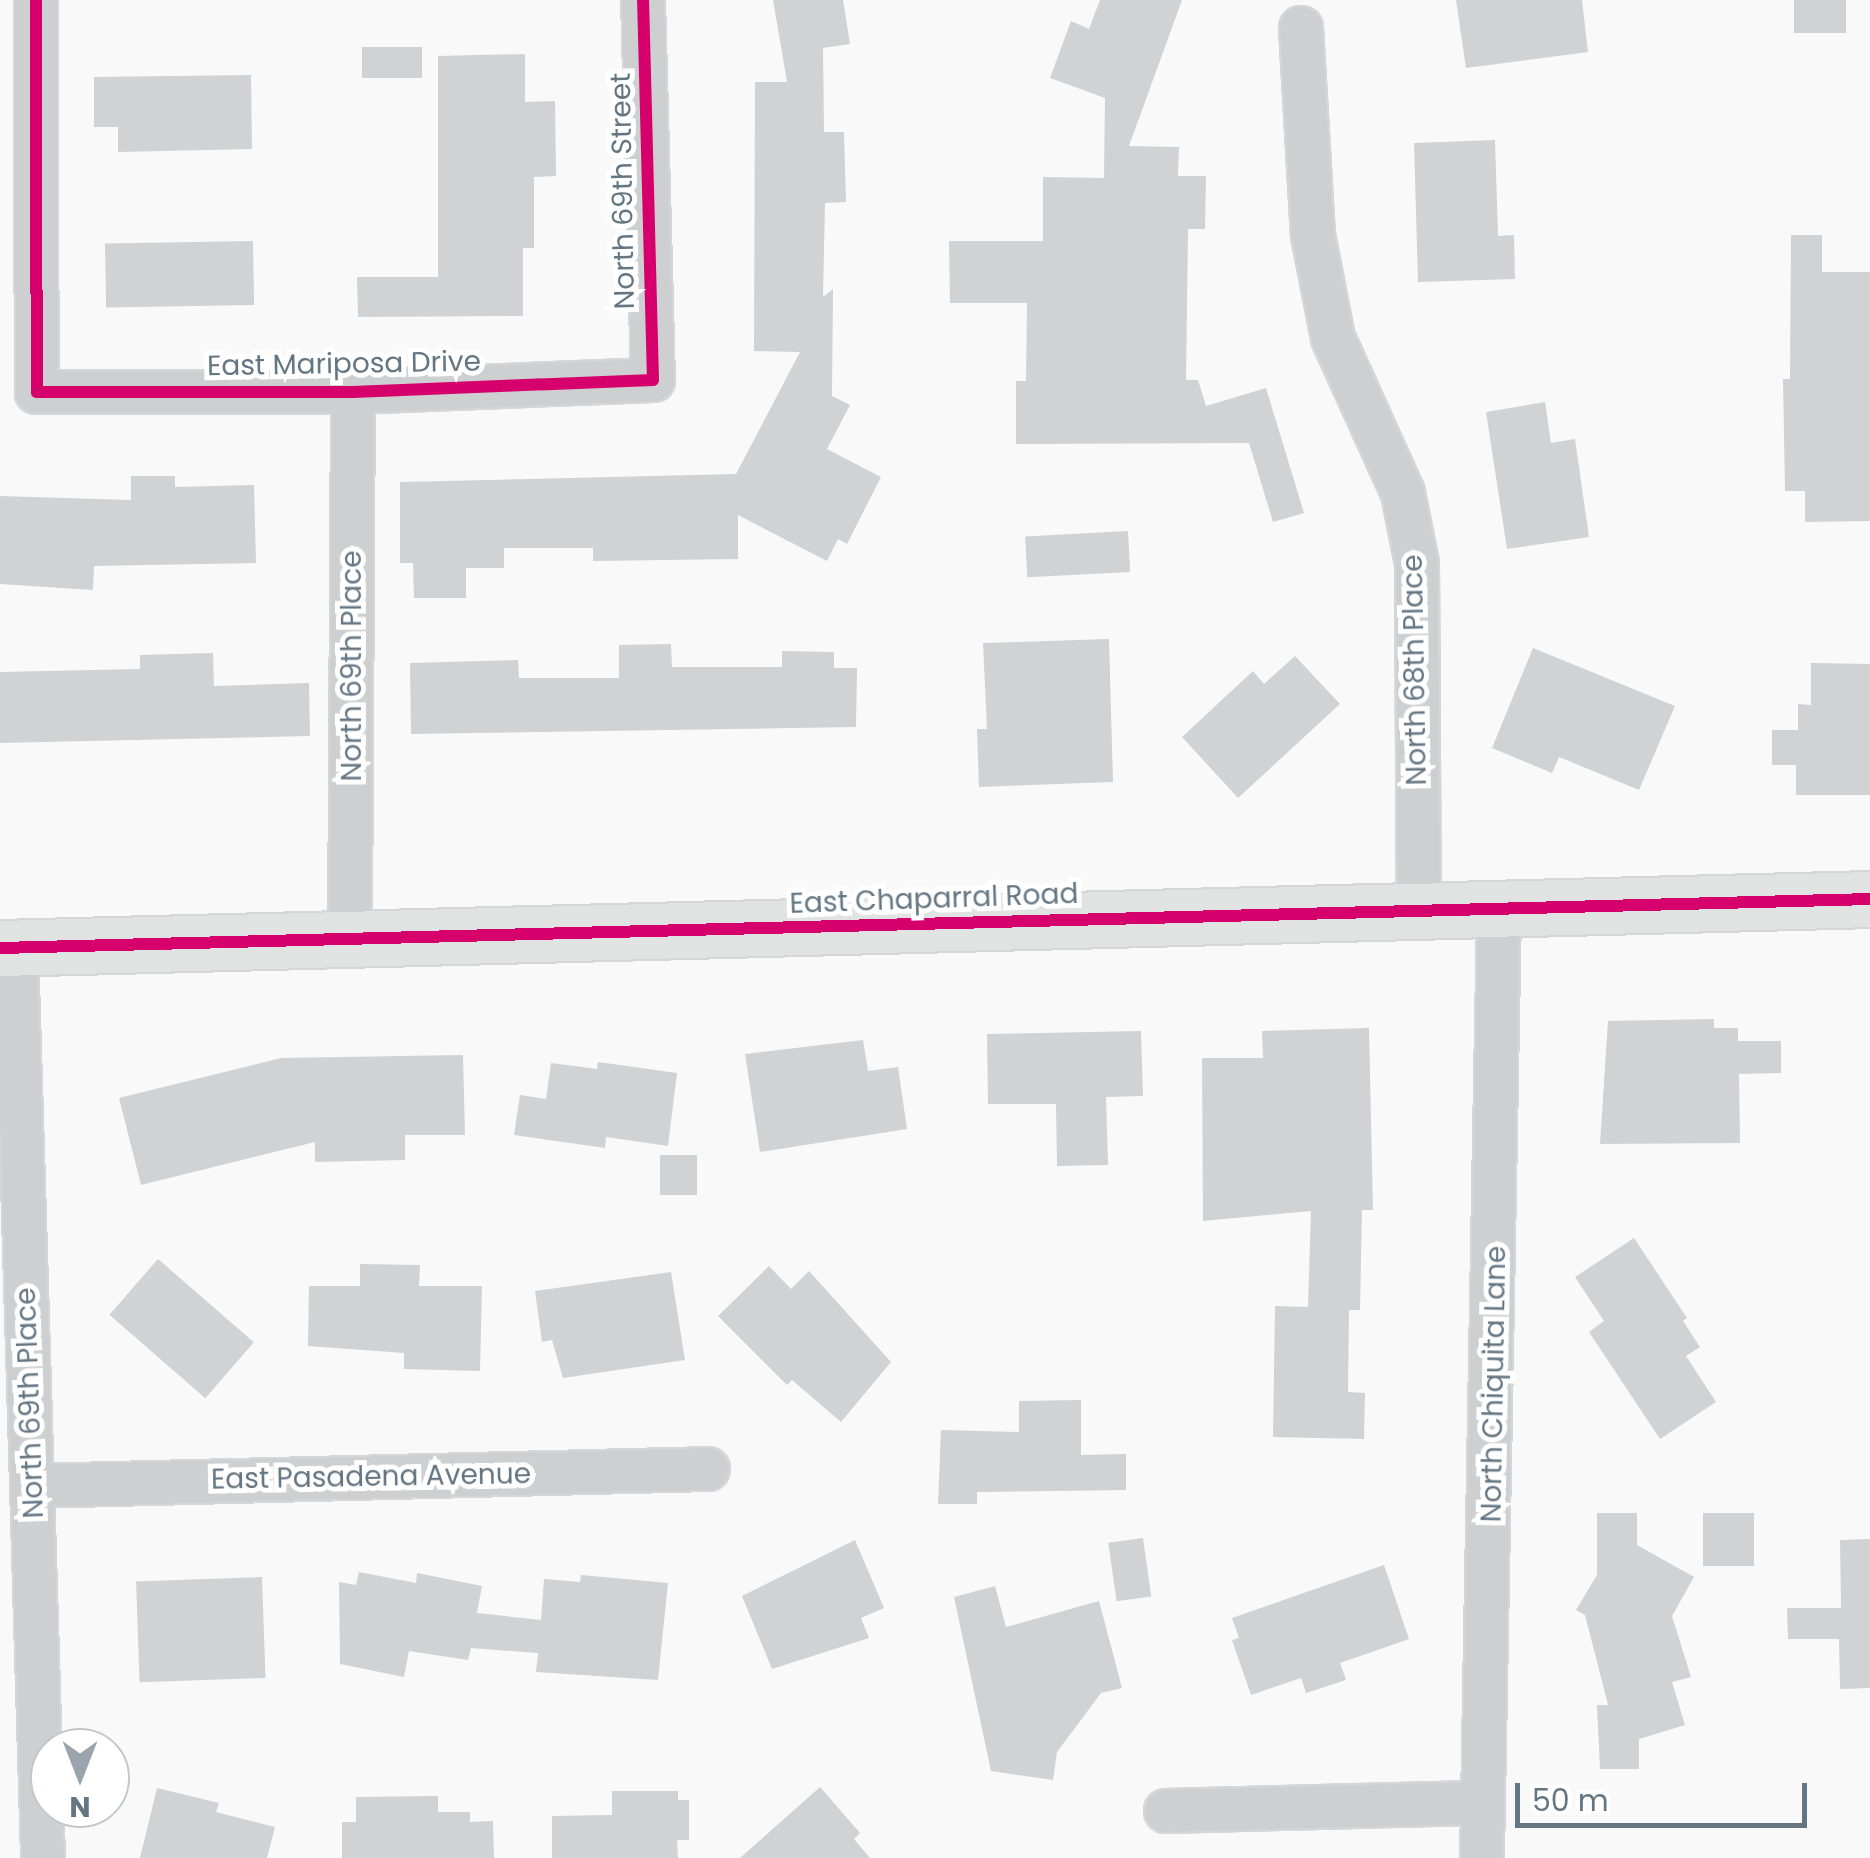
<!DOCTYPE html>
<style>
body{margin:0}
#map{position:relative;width:1870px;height:1858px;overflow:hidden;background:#f9f9f9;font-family:Poppins,sans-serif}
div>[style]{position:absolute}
.building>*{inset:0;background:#d0d2d3;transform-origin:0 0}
.roads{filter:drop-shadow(2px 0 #d5d6d7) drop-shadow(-2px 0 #d5d6d7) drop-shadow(0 2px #d5d6d7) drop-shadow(0 -2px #d5d6d7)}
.street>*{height:42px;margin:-21px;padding:0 21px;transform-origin:21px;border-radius:21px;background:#cecfd0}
.secondary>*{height:55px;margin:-27.5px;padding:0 27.5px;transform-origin:27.5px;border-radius:27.5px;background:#e1e2e2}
.cycleway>*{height:12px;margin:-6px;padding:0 6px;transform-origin:6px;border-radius:6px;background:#d6006c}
span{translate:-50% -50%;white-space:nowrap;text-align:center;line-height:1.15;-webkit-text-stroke:10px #fff;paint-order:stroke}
.street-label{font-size:28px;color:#657683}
.north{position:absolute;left:30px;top:1728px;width:100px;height:100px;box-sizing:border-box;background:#fff;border:2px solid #c1c8cd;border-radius:50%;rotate:180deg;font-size:28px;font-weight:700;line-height:40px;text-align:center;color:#657683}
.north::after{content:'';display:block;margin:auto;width:35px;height:45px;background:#99a4ac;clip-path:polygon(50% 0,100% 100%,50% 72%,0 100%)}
.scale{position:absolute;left:1515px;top:1783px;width:292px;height:45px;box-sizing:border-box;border:5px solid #657683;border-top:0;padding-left:12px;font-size:30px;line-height:35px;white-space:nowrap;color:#657683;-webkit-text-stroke:8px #fff;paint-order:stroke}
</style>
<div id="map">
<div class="building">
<i style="clip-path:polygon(773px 0,843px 0,850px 44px,823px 48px,824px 132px,844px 132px,846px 202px,825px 203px,823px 297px,833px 289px,832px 396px,850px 405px,827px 449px,881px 477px,847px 544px,838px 539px,827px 561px,738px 515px,738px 559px,593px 561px,593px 548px,504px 548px,504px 568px,466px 568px,466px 598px,414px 598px,413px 563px,400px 563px,400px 482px,736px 474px,800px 352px,754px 351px,755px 82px,787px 82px)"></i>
<i style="clip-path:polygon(1100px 0,1182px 0,1129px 146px,1179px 147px,1178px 176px,1206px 176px,1205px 229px,1188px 229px,1186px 380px,1198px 380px,1206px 406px,1266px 388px,1304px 513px,1273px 522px,1249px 443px,1016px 444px,1016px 381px,1026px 381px,1027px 303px,950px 303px,949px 241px,1043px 241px,1043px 177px,1104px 178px,1105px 98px,1050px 78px,1071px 21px,1089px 29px)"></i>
<i style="clip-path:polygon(1456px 0,1582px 0,1588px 52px,1466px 68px)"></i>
<i style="left:1794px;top:0;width:52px;height:33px"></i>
<i style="left:422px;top:47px;width:31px;height:60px;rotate:90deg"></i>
<i style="clip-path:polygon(525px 54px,525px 102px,555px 101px,556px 176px,534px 177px,534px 248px,523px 248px,523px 316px,358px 317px,357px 277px,438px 277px,438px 56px)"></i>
<i style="clip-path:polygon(251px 75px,252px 149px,118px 152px,118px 127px,94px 127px,94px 77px)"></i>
<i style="clip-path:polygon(1495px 140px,1498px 236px,1514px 235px,1515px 279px,1418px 282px,1414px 143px)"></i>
<i style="clip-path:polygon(1791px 235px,1822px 235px,1822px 272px,1870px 272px,1870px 521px,1805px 522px,1805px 491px,1785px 491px,1783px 379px,1790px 379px)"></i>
<i style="left:253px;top:241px;width:64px;height:148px;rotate:89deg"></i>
<i style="clip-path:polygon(1545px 402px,1551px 443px,1575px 439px,1589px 537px,1507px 549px,1486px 412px)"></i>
<i style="clip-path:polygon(131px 476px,175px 476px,175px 487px,254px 485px,256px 563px,94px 566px,93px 590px,0 584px,0 496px,131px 500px)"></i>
<i style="left:1128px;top:531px;width:41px;height:103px;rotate:87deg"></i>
<i style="clip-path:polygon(1109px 639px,1113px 782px,979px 787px,977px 729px,987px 729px,983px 643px)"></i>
<i style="clip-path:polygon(671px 644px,672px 667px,782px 667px,782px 651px,834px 652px,834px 668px,857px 668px,856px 727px,411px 734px,410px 663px,518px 660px,519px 678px,619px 678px,619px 645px)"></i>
<i style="clip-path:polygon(1533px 648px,1675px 706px,1639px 790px,1559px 757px,1552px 773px,1492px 748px)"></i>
<i style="clip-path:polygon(213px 653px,214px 686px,309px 683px,310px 736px,0 743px,0 672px,140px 669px,140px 655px)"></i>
<i style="clip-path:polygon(1295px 656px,1340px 704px,1238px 798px,1182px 737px,1253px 671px,1264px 684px)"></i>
<i style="clip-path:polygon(1811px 663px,1870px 664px,1870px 795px,1796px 795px,1796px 765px,1772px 765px,1772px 730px,1798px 730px,1798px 704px,1811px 705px)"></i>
<i style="clip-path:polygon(1714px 1019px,1714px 1028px,1738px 1028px,1738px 1041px,1781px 1041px,1781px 1073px,1739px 1074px,1740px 1143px,1600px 1144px,1608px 1021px)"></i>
<i style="clip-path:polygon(1369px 1028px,1373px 1210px,1362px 1210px,1360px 1310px,1349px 1310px,1348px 1392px,1365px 1393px,1364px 1439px,1273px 1437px,1275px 1306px,1308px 1307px,1311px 1211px,1203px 1221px,1202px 1058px,1263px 1058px,1262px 1031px)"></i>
<i style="clip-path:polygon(1141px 1031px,1143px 1096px,1106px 1097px,1108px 1165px,1057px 1166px,1056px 1104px,988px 1104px,987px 1034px)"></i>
<i style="clip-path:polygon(863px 1040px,868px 1071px,898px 1067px,907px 1129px,760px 1152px,745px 1054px)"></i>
<i style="clip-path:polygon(463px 1055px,465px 1135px,405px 1135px,405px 1160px,315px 1162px,315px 1142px,141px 1185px,119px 1098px,281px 1058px)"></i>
<i style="clip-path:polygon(598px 1062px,677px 1073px,668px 1146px,606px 1137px,605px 1148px,514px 1135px,520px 1095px,546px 1099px,551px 1063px,597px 1069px)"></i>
<i style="left:697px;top:1155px;width:40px;height:37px;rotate:90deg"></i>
<i style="clip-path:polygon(1634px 1238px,1687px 1318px,1683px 1321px,1700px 1347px,1686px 1356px,1716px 1402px,1660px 1439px,1589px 1332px,1604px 1321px,1575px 1277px)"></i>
<i style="left:158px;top:1259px;width:127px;height:74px;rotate:41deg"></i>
<i style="clip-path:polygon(360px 1264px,420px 1265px,419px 1286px,482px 1286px,480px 1371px,404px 1369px,404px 1353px,308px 1346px,309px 1286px,360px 1286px)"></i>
<i style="clip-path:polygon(769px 1266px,791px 1289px,809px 1271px,891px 1362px,841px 1422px,792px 1380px,787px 1385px,718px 1316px)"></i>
<i style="clip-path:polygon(671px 1272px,685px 1360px,563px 1378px,552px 1340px,542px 1342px,535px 1291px)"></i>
<i style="clip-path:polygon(1081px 1400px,1081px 1455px,1126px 1454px,1126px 1490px,977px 1492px,977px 1504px,938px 1504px,941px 1430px,1019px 1432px,1019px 1401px)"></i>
<i style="clip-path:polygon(1597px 1513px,1637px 1513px,1637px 1545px,1694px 1577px,1672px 1616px,1691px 1677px,1672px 1682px,1685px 1725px,1639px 1739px,1639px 1769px,1600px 1769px,1597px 1705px,1608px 1705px,1585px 1615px,1576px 1610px,1597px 1575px)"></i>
<i style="left:1703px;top:1513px;width:51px;height:53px"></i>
<i style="left:1143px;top:1538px;width:59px;height:35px;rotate:82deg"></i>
<i style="clip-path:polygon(1870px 1539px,1870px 1688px,1840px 1689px,1839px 1639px,1788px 1639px,1787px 1608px,1841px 1608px,1840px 1540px)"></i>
<i style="clip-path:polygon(855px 1540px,884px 1608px,861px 1618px,869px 1638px,772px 1669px,742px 1596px)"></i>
<i style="clip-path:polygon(1384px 1565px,1409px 1639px,1340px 1663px,1346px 1680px,1306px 1693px,1301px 1678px,1251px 1695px,1232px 1640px,1239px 1638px,1232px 1618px)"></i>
<i style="clip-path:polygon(359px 1572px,416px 1583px,417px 1573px,482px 1586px,477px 1613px,541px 1620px,544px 1579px,580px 1582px,581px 1575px,668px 1583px,658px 1680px,536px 1672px,538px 1653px,471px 1648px,468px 1660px,409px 1651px,404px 1677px,340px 1664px,339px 1582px,356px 1585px)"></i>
<i style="left:262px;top:1577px;width:101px;height:126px;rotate:88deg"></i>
<i style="clip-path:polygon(995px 1586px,1006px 1627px,1099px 1601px,1122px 1688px,1101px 1693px,1057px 1752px,1053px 1780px,991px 1771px,954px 1597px)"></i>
<i style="clip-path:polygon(820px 1787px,860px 1833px,854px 1839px,870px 1858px,740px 1858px)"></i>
<i style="clip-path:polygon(157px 1788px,219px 1803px,216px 1812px,275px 1827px,267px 1858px,140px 1858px)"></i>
<i style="clip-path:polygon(612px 1791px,678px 1791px,678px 1800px,689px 1800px,689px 1840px,677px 1840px,678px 1858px,552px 1858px,552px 1816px,612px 1815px)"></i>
<i style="clip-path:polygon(438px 1796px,438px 1812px,470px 1812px,470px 1822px,493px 1821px,494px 1858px,342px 1858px,342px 1822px,356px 1822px,356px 1797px)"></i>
</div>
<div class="roads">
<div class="street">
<i style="left:36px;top:0;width:392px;rotate:89.9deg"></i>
<i style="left:37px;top:392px;width:316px"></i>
<i style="left:353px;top:392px;width:300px;rotate:-2.3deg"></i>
<i style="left:653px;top:380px;width:380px;rotate:-91.5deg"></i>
<i style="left:1301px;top:28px;width:207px;rotate:86.7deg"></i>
<i style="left:1313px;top:235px;width:105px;rotate:79deg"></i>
<i style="left:1333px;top:338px;width:170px;rotate:65.7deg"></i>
<i style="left:1403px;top:493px;width:72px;rotate:78.8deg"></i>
<i style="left:1417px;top:564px;width:347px;rotate:89.7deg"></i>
<i style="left:350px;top:940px;width:548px;rotate:-89.69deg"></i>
<i style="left:16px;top:947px;width:911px;rotate:88.3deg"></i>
<i style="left:33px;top:1486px;width:675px;rotate:-1.44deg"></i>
<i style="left:1166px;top:1811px;width:316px;rotate:-1.5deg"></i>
<i style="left:1482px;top:1858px;width:949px;rotate:-88.97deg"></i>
</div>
<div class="secondary">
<i style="left:0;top:948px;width:1871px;rotate:-1.5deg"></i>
</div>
</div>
<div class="cycleway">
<i style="left:36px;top:0;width:392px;rotate:89.9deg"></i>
<i style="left:37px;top:392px;width:316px"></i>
<i style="left:353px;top:392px;width:300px;rotate:-2.3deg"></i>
<i style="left:653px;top:380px;width:380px;rotate:-91.5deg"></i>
<i style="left:0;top:948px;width:1871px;rotate:-1.5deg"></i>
</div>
<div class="street-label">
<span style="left:623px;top:191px;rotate:-91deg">North 69th Street</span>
<span style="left:344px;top:364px;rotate:-1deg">East Mariposa Drive</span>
<span style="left:352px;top:666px;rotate:-90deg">North 69th Place</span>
<span style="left:1415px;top:670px;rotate:-91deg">North 68th Place</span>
<span style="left:934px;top:899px;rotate:-2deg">East Chaparral Road</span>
<span style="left:1494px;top:1384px;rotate:-89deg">North Chiquita Lane</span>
<span style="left:30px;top:1403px;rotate:-92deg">North 69th Place</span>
<span style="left:371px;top:1477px;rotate:-1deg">East Pasadena Avenue</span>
</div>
<div class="north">N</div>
<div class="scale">50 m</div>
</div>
